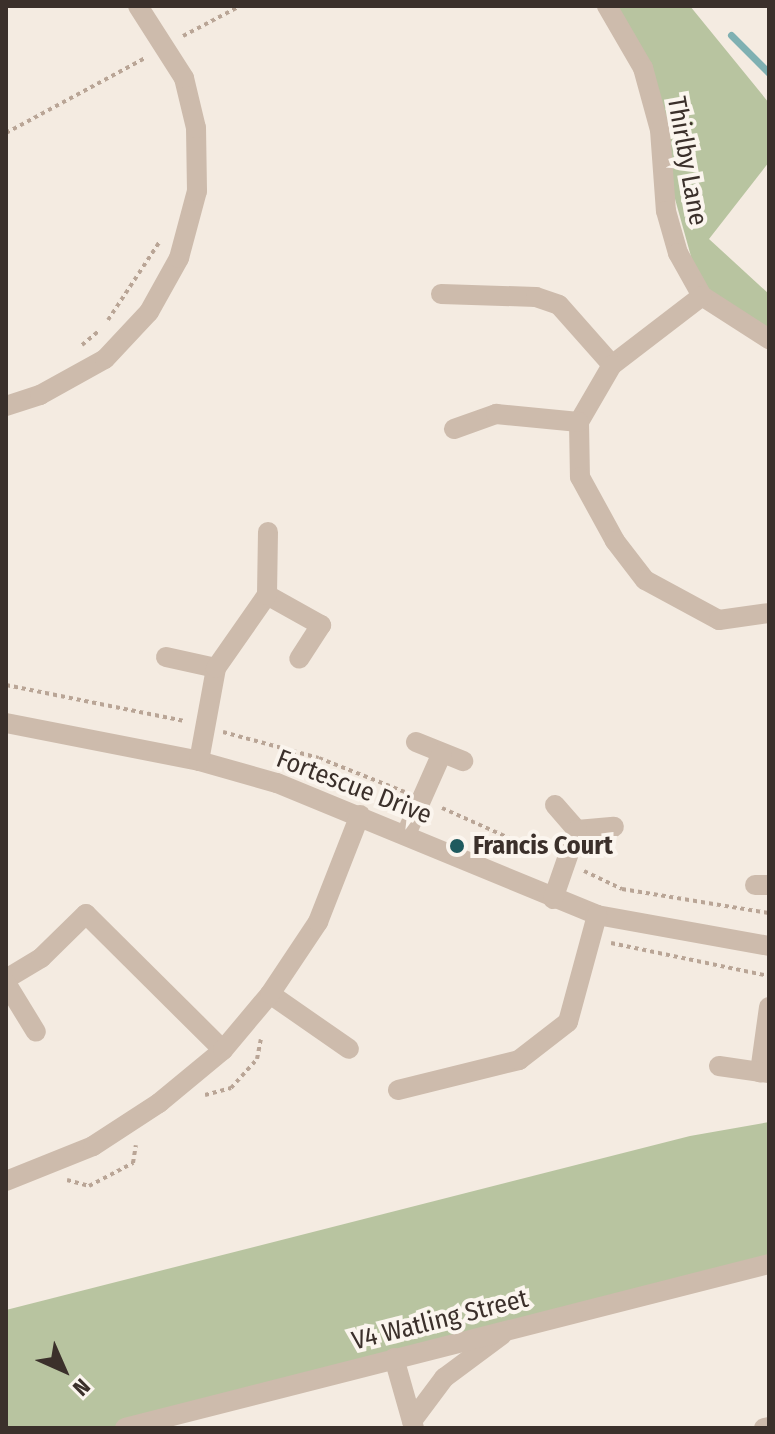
<!DOCTYPE html>
<style>
body{margin:0}
#map{position:relative;width:775px;height:1434px;overflow:hidden;background:#f4ebe1;font-family:"Fira Sans Condensed",sans-serif}
div>[style]{position:absolute}
.green>*{inset:0;background:#b8c4a0}
.stream>*{height:7px;margin:-3.5px;padding:0 3.5px;transform-origin:3.5px;border-radius:3.5px;background:#7fb0b2}
.path>*{height:4px;margin-top:-2px;transform-origin:0;background:repeating-linear-gradient(90deg,#b9a596 0 4px,transparent 0 8px)}
.minor>*{height:20px;margin:-10px;padding:0 10px;transform-origin:10px;border-radius:10px;background:#cdbbac}
.dots>*{width:22px;height:22px;translate:-50% -50%;box-sizing:border-box;border:4px solid #fbf5ee;border-radius:50%}
span{translate:-50% -50%;white-space:nowrap;text-align:center;line-height:1.15;-webkit-text-stroke:8px #fbf5ee;paint-order:stroke}
.street-label{font-size:26px;color:#3b302b}
.poi-label{font-size:26px;color:#3b302b;font-weight:700}
.left{translate:0 -50%;text-align:left}
.frame{position:absolute;inset:0;border:8px solid #3b302b;pointer-events:none}
.north{position:absolute;left:24px;top:1330px;width:80px;height:80px;-webkit-text-stroke:6px #fbf5ee;paint-order:stroke;rotate:135deg;font-size:22px;font-weight:700;line-height:32px;text-align:center;color:#3b302b}
.north::after{content:'';display:block;margin:auto;width:28px;height:36px;background:#3b302b;clip-path:polygon(50% 0,100% 100%,50% 72%,0 100%)}
</style>
<div id="map">
<div class="green">
<i style="clip-path:polygon(615px 6px,690px 6px,769px 103px,769px 162px,709px 239px,769px 294px,769px 340px,702px 296px,630px 37px)"></i>
<i style="clip-path:polygon(769px 1122px,769px 1264px,125px 1428px,6px 1428px,6px 1310px,690px 1136px)"></i>
</div>
<div class="stream">
<i style="left:731px;top:35px;width:54px;rotate:45deg"></i>
</div>
<div class="path">
<i style="left:183px;top:36px;width:64px;rotate:-27.8deg"></i>
<i style="left:6px;top:133px;width:158px;rotate:-28.3deg"></i>
<i style="left:108px;top:320px;width:95px;rotate:-56.6deg"></i>
<i style="left:82px;top:345px;width:23px;rotate:-40deg"></i>
<i style="left:6px;top:685px;width:182px;rotate:11.4deg"></i>
<i style="left:223px;top:732px;width:99px;rotate:15.2deg"></i>
<i style="left:319px;top:758px;width:92px;rotate:21.6deg"></i>
<i style="left:442px;top:808px;width:115px;rotate:24.1deg"></i>
<i style="left:584px;top:871px;width:42px;rotate:25.3deg"></i>
<i style="left:622px;top:889px;width:149px;rotate:9.3deg"></i>
<i style="left:611px;top:943px;width:161px;rotate:11.8deg"></i>
<i style="left:205px;top:1095px;width:27px;rotate:-15deg"></i>
<i style="left:231px;top:1088px;width:39px;rotate:-48deg"></i>
<i style="left:257px;top:1059px;width:20px;rotate:-79deg"></i>
<i style="left:67px;top:1180px;width:23px;rotate:15deg"></i>
<i style="left:89px;top:1186px;width:50px;rotate:-27.6deg"></i>
<i style="left:133px;top:1163px;width:18px;rotate:-81deg"></i>
</div>
<div class="minor">
<i style="left:607px;top:6px;width:72px;rotate:59.9deg"></i>
<i style="left:643px;top:68px;width:64px;rotate:74.7deg"></i>
<i style="left:660px;top:130px;width:81px;rotate:85.8deg"></i>
<i style="left:666px;top:211px;width:44px;rotate:74.1deg"></i>
<i style="left:678px;top:253px;width:49px;rotate:60.8deg"></i>
<i style="left:702px;top:296px;width:80px;rotate:32.7deg"></i>
<i style="left:441px;top:294px;width:95px;rotate:1.8deg"></i>
<i style="left:536px;top:297px;width:24px;rotate:19deg"></i>
<i style="left:559px;top:305px;width:80px;rotate:48.5deg"></i>
<i style="left:702px;top:296px;width:113px;rotate:142.5deg"></i>
<i style="left:612px;top:365px;width:66px;rotate:120.1deg"></i>
<i style="left:579px;top:422px;width:55px;rotate:89deg"></i>
<i style="left:580px;top:477px;width:73px;rotate:61.3deg"></i>
<i style="left:615px;top:541px;width:49px;rotate:52.4deg"></i>
<i style="left:645px;top:580px;width:84px;rotate:28.4deg"></i>
<i style="left:719px;top:620px;width:50px;rotate:-8deg"></i>
<i style="left:6px;top:406px;width:36px;rotate:-18deg"></i>
<i style="left:40px;top:395px;width:74px;rotate:-29deg"></i>
<i style="left:105px;top:359px;width:64px;rotate:-46.9deg"></i>
<i style="left:149px;top:312px;width:62px;rotate:-60.9deg"></i>
<i style="left:179px;top:258px;width:69px;rotate:-75deg"></i>
<i style="left:197px;top:191px;width:63px;rotate:-90.9deg"></i>
<i style="left:196px;top:128px;width:51px;rotate:-103.5deg"></i>
<i style="left:184px;top:78px;width:85px;rotate:-122.6deg"></i>
<i style="left:454px;top:429px;width:45px;rotate:-19.7deg"></i>
<i style="left:496px;top:414px;width:83px;rotate:5.5deg"></i>
<i style="left:267px;top:595px;width:62px;rotate:29.1deg"></i>
<i style="left:321px;top:625px;width:40px;rotate:122.9deg"></i>
<i style="left:166px;top:657px;width:51px;rotate:12.4deg"></i>
<i style="left:6px;top:723px;width:197px;rotate:11.1deg"></i>
<i style="left:199px;top:761px;width:81px;rotate:15.8deg"></i>
<i style="left:277px;top:783px;width:346px;rotate:22.4deg"></i>
<i style="left:597px;top:915px;width:175px;rotate:10.2deg"></i>
<i style="left:416px;top:742px;width:51px;rotate:22deg"></i>
<i style="left:199px;top:761px;width:95px;rotate:-79.6deg"></i>
<i style="left:216px;top:668px;width:89px;rotate:-55.1deg"></i>
<i style="left:267px;top:595px;width:63px;rotate:-89.1deg"></i>
<i style="left:555px;top:805px;width:33px;rotate:49deg"></i>
<i style="left:577px;top:830px;width:37px;rotate:-5deg"></i>
<i style="left:407px;top:832px;width:86px;rotate:-66.1deg"></i>
<i style="left:755px;top:885px;width:14px"></i>
<i style="left:553px;top:899px;width:73px;rotate:-70.8deg"></i>
<i style="left:6px;top:979px;width:41px;rotate:-31deg"></i>
<i style="left:41px;top:958px;width:63px;rotate:-44.4deg"></i>
<i style="left:86px;top:914px;width:193px;rotate:44.8deg"></i>
<i style="left:6px;top:983px;width:57px;rotate:58.5deg"></i>
<i style="left:270px;top:994px;width:96px;rotate:34.8deg"></i>
<i style="left:769px;top:1007px;width:66px;rotate:97.9deg"></i>
<i style="left:760px;top:1072px;width:9px;rotate:6deg"></i>
<i style="left:719px;top:1066px;width:41px;rotate:8.3deg"></i>
<i style="left:398px;top:1090px;width:125px;rotate:-13.9deg"></i>
<i style="left:519px;top:1060px;width:62px;rotate:-37.8deg"></i>
<i style="left:568px;top:1022px;width:111px;rotate:-74.8deg"></i>
<i style="left:6px;top:1181px;width:94px;rotate:-21.9deg"></i>
<i style="left:93px;top:1146px;width:79px;rotate:-33.1deg"></i>
<i style="left:159px;top:1103px;width:83px;rotate:-39.6deg"></i>
<i style="left:223px;top:1050px;width:73px;rotate:-50deg"></i>
<i style="left:270px;top:994px;width:87px;rotate:-56.3deg"></i>
<i style="left:318px;top:922px;width:115px;rotate:-68.6deg"></i>
<i style="left:394px;top:1358px;width:73px;rotate:74.1deg"></i>
<i style="left:412px;top:1421px;width:54px;rotate:-53.3deg"></i>
<i style="left:444px;top:1378px;width:72px;rotate:-36.6deg"></i>
<i style="left:125px;top:1428px;width:665px;rotate:-14.29deg"></i>
<i style="left:764px;top:1428px;width:5px;rotate:-11deg"></i>
</div>
<div class="dots">
<i style="left:457px;top:846px;background:#1f5a5e"></i>
</div>
<div class="street-label">
<span style="left:687px;top:161px;rotate:80deg">Thirlby Lane</span>
<span style="left:354px;top:787px;rotate:21deg">Fortescue Drive</span>
<span style="left:440px;top:1320px;rotate:-14deg">V4 Watling Street</span>
</div>
<div class="poi-label">
<span class="left" style="left:473px;top:846px">Francis Court</span>
</div>
<div class="frame"></div>
<div class="north">N</div>
</div>
